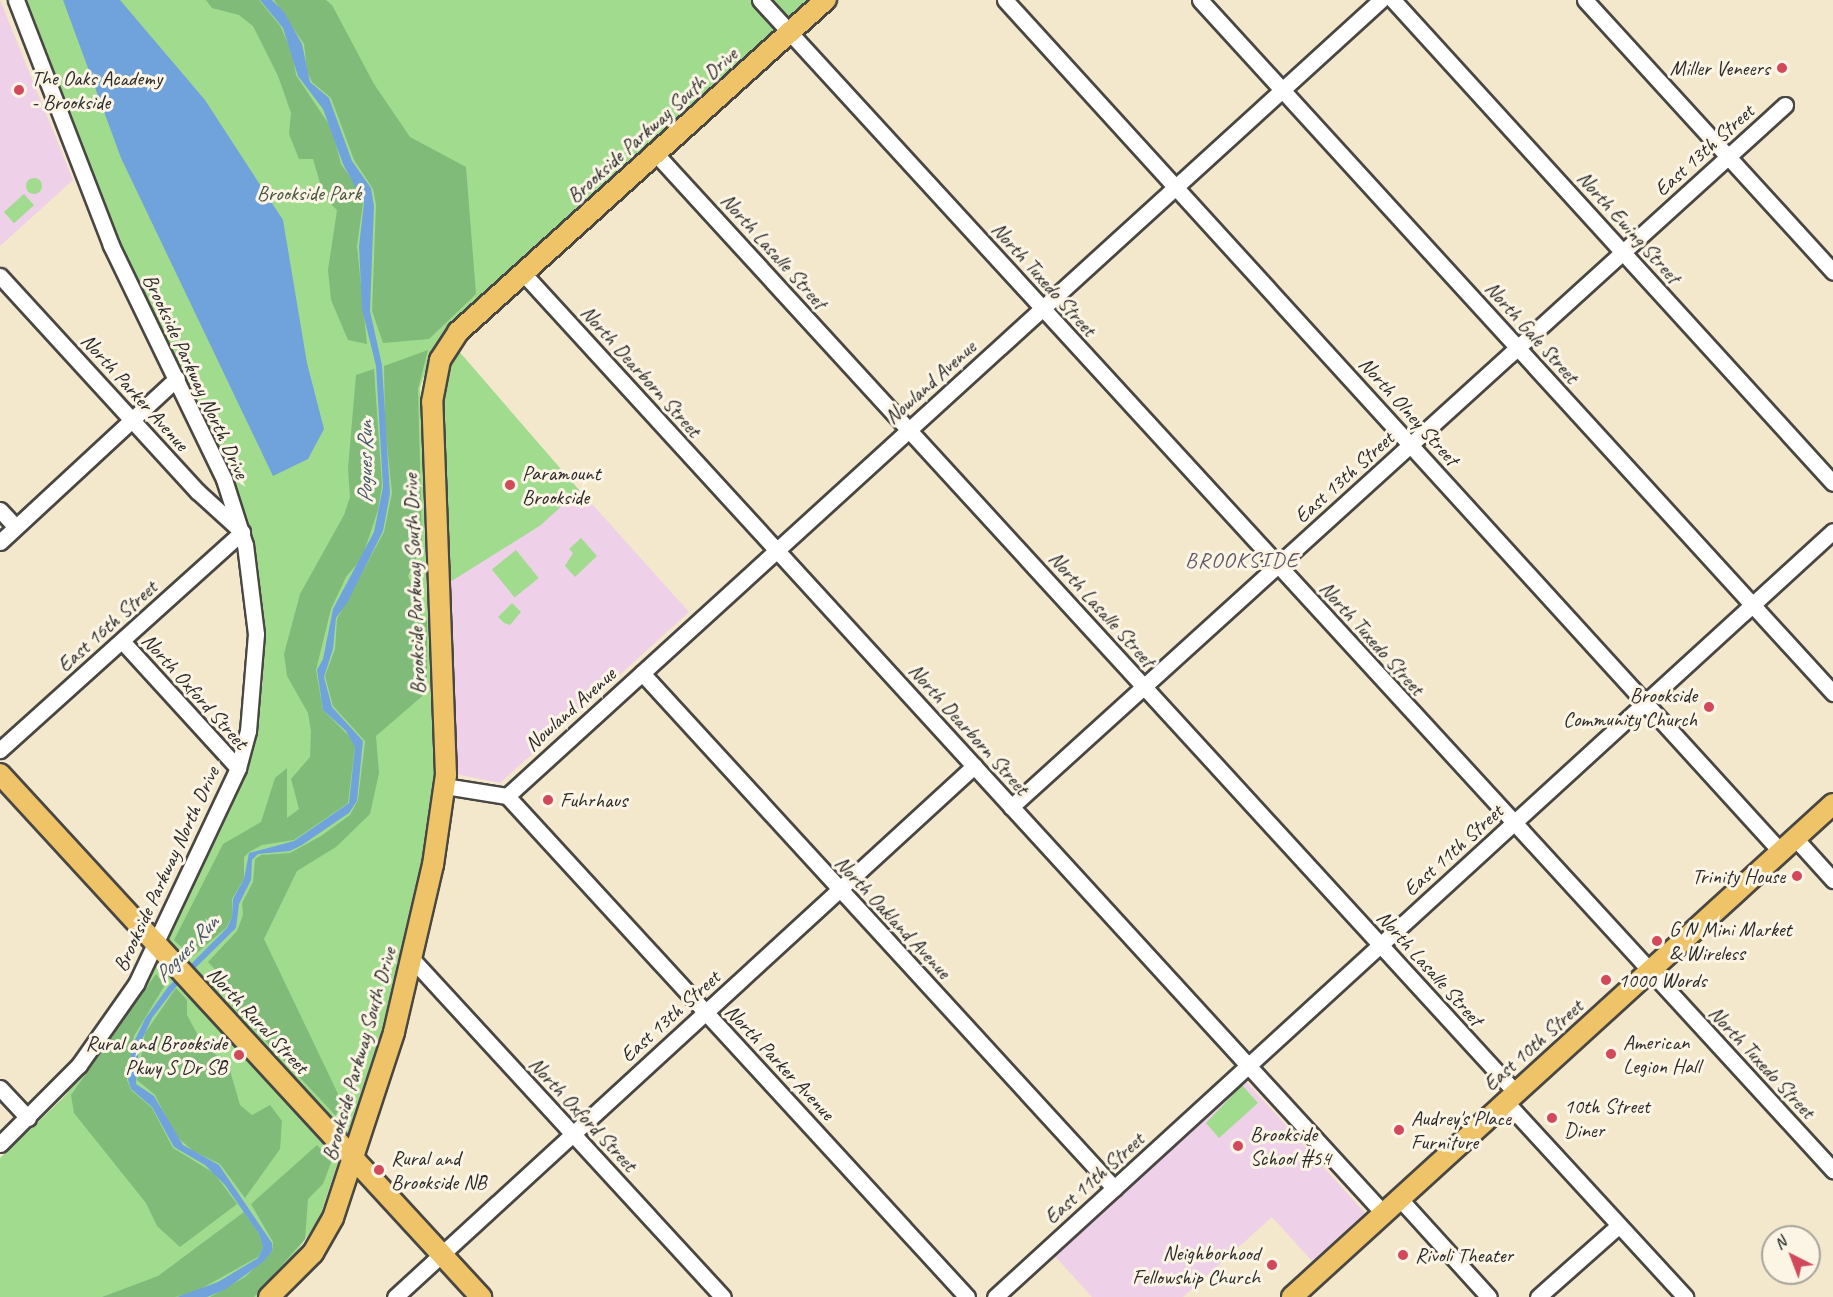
<!DOCTYPE html>
<style>
body{margin:0}
#map{position:relative;width:1833px;height:1297px;overflow:hidden;background:#f3e8cc;font-family:Caveat,sans-serif}
div>[style]{position:absolute}
.built>*{inset:0;background:#eed0e8}
.green>*{inset:0;background:#a1db8e;transform-origin:0 0}
.round{border-radius:50%}
.forest>*{inset:0;background:#80bb79}
.water>*{inset:0;background:#70a3dc}
.roads{filter:drop-shadow(2px 0 #494743) drop-shadow(-2px 0 #494743) drop-shadow(0 2px #494743) drop-shadow(0 -2px #494743)}
.minor>*{height:15px;margin:-7.5px;padding:0 7.5px;transform-origin:7.5px;border-radius:7.5px;background:#fff}
.major>*{height:20px;margin:-10px;padding:0 10px;transform-origin:10px;border-radius:10px;background:#efc469}
.dots>*{width:16px;height:16px;translate:-50% -50%;box-sizing:border-box;border:3px solid #fcf5e5;border-radius:50%}
span{translate:-50% -50%;white-space:nowrap;text-align:center;line-height:1.15;-webkit-text-stroke:6px #fcf5e5;paint-order:stroke}
.poi-label{font-size:21px;color:#2b2b2b}
.right{translate:-100% -50%;text-align:right}
.left{translate:0 -50%;text-align:left}
.street-label{font-size:21px;color:#2b2b2b}
.park-label{font-size:21px;color:#485744}
.water-label{font-size:22px;color:#435569;font-style:italic}
.neighbourhood-label{font-size:22px;color:#665568;letter-spacing:1.5px}
.north{position:absolute;left:1761px;top:1225px;width:60px;height:60px;box-sizing:border-box;background:#fcf5e5;border:2px solid #a8a49b;border-radius:50%;rotate:318deg;font-size:16px;font-weight:700;line-height:24px;text-align:center;color:#2b2b2b}
.north::after{content:'';display:block;margin:auto;width:21px;height:27px;background:#d1495b;clip-path:polygon(50% 0,100% 100%,50% 72%,0 100%)}
</style>
<div id="map">
<div class="built">
<i style="clip-path:polygon(0 0,73px 180px,0 246px)"></i>
<i style="clip-path:polygon(457px 349px,477px 376px,689px 612px,500px 783px,456px 774px,442px 388px)"></i>
<i style="clip-path:polygon(1244px 1079px,1365px 1213px,1312px 1261px,1272px 1217px,1183px 1297px,1092px 1297px,1053px 1254px)"></i>
</div>
<div class="green">
<i style="clip-path:polygon(22px 0,807px 0,459px 316px,432px 351px,420px 388px,435px 772px,429px 843px,379px 1040px,319px 1219px,289px 1263px,257px 1297px,0 1297px,0 1158px,63px 1098px,96px 1058px,153px 972px,231px 808px,252px 747px,263px 681px,262px 609px,256px 556px,236px 486px,120px 243px)"></i>
<i class="round" style="left:26px;top:178px;width:16px;height:16px"></i>
<i style="left:24px;top:194px;width:15px;height:27px;rotate:48deg"></i>
<i style="clip-path:polygon(457px 349px,579px 490px,541px 525px,450px 582px,442px 388px)"></i>
<i style="clip-path:polygon(581px 538px,597px 556px,575px 577px,565px 566px,573px 553px,569px 549px)"></i>
<i style="left:516px;top:550px;width:36px;height:31px;rotate:51deg"></i>
<i style="clip-path:polygon(512px 603px,521px 612px,510px 625px,504px 623px,498px 617px)"></i>
<i style="clip-path:polygon(1242px 1085px,1258px 1103px,1219px 1138px,1206px 1123px)"></i>
</div>
<div class="forest">
<i style="clip-path:polygon(206px 0,259px 0,281px 27px,293px 56px,296px 75px,332px 129px,341px 164px,356px 185px,363px 203px,357px 246px,367px 344px,348px 340px,331px 300px,328px 270px,337px 210px,324px 197px,313px 159px,299px 159px,289px 134px,291px 113px,278px 76px,253px 26px,239px 15px,212px 8px)"></i>
<i style="clip-path:polygon(274px 0,326px 0,332px 5px,374px 84px,410px 137px,466px 167px,476px 294px,429px 339px,383px 343px,372px 311px,376px 205px,373px 189px,354px 160px,331px 98px,312px 82px,307px 71px,304px 44px)"></i>
<i style="clip-path:polygon(428px 350px,418px 389px,422px 546px,408px 576px,416px 594px,414px 607px,427px 620px,427px 692px,376px 736px,379px 773px,370px 814px,336px 847px,297px 871px,264px 939px,340px 1098px,336px 1116px,225px 998px,228px 983px,208px 962px,237px 931px,243px 915px,242px 903px,253px 882px,255px 859px,261px 855px,290px 853px,321px 836px,350px 815px,358px 800px,365px 741px,333px 706px,325px 676px,335px 649px,337px 619px,384px 532px,392px 493px,385px 424px,384px 366px)"></i>
<i style="clip-path:polygon(374px 369px,382px 485px,378px 510px,362px 558px,346px 577px,331px 609px,316px 670px,323px 710px,352px 739px,355px 747px,348px 803px,294px 840px,262px 845px,249px 852px,244px 857px,244px 879px,232px 899px,232px 917px,226px 928px,192px 957px,174px 940px,223px 844px,261px 822px,275px 778px,287px 768px,287px 818px,299px 809px,291px 779px,310px 757px,311px 731px,308px 713px,287px 676px,284px 654px,300px 594px,344px 515px,350px 497px,348px 468px,356px 375px)"></i>
<i style="clip-path:polygon(156px 974px,165px 985px,134px 1036px,127px 1080px,131px 1090px,152px 1108px,173px 1148px,214px 1173px,237px 1204px,180px 1247px,157px 1226px,146px 1203px,74px 1113px,71px 1095px)"></i>
<i style="clip-path:polygon(176px 988px,187px 1000px,187px 1015px,201px 1041px,229px 1067px,240px 1105px,252px 1115px,270px 1105px,282px 1121px,280px 1149px,245px 1198px,220px 1164px,193px 1151px,176px 1136px,155px 1095px,137px 1080px,145px 1033px)"></i>
<i style="clip-path:polygon(317px 1145px,332px 1160px,323px 1184px,308px 1199px,305px 1239px,254px 1297px,210px 1297px,245px 1277px,272px 1251px,273px 1242px,251px 1204px)"></i>
<i style="clip-path:polygon(244px 1212px,259px 1234px,263px 1247px,258px 1257px,195px 1292px,175px 1297px,102px 1297px,158px 1276px)"></i>
</div>
<div class="water">
<i style="clip-path:polygon(63px 0,120px 0,205px 100px,283px 220px,307px 363px,324px 429px,308px 459px,273px 476px,121px 158px)"></i>
<i style="clip-path:polygon(260px 0,272px 0,284px 12px,302px 44px,310px 82px,329px 98px,352px 161px,371px 188px,374px 206px,370px 311px,382px 365px,390px 494px,383px 531px,347px 603px,336px 618px,333px 649px,324px 677px,332px 707px,363px 741px,357px 801px,349px 813px,302px 845px,290px 851px,258px 854px,252px 860px,251px 880px,239px 904px,236px 928px,175px 988px,152px 1018px,139px 1046px,136px 1084px,154px 1096px,183px 1145px,219px 1165px,272px 1243px,272px 1251px,263px 1262px,226px 1289px,207px 1297px,177px 1297px,218px 1282px,258px 1258px,263px 1247px,259px 1234px,225px 1185px,205px 1165px,174px 1147px,152px 1107px,131px 1089px,128px 1080px,132px 1046px,145px 1019px,168px 987px,227px 928px,232px 917px,233px 899px,244px 879px,249px 853px,294px 841px,349px 803px,355px 747px,346px 731px,323px 710px,317px 670px,323px 659px,333px 609px,374px 532px,383px 487px,376px 366px,362px 309px,359px 246px,364px 203px,343px 164px,323px 109px,298px 76px,283px 28px)"></i>
</div>
<div class="roads">
<div class="minor">
<i style="left:760px;top:0;width:1588px;rotate:47.48deg"></i>
<i style="left:1005px;top:0;width:1152px;rotate:47.67deg"></i>
<i style="left:1200px;top:0;width:939px;rotate:47.59deg"></i>
<i style="left:1393px;top:0;width:653px;rotate:47.67deg"></i>
<i style="left:1585px;top:0;width:368px;rotate:47.6deg"></i>
<i style="left:656px;top:154px;width:1273px;rotate:47.51deg"></i>
<i style="left:523px;top:273px;width:1275px;rotate:47.54deg"></i>
<i style="left:0;top:276px;width:292px;rotate:47.5deg"></i>
<i style="left:197px;top:491px;width:61px;rotate:42.3deg"></i>
<i style="left:242px;top:532px;width:326px;rotate:138deg"></i>
<i style="left:0;top:510px;width:23px;rotate:47deg"></i>
<i style="left:0;top:542px;width:241px;rotate:-42.8deg"></i>
<i style="left:122px;top:641px;width:172px;rotate:47.6deg"></i>
<i style="left:642px;top:673px;width:699px;rotate:47.49deg"></i>
<i style="left:445px;top:786px;width:63px;rotate:9.2deg"></i>
<i style="left:507px;top:796px;width:680px;rotate:47.44deg"></i>
<i style="left:507px;top:796px;width:1182px;rotate:-42.33deg"></i>
<i style="left:1011px;top:807px;width:1045px;rotate:-42.21deg"></i>
<i style="left:1795px;top:838px;width:57px;rotate:47.9deg"></i>
<i style="left:412px;top:959px;width:459px;rotate:47.4deg"></i>
<i style="left:0;top:1088px;width:41px;rotate:47deg"></i>
<i style="left:1506px;top:1102px;width:265px;rotate:47.4deg"></i>
<i style="left:0;top:1144px;width:112px;rotate:-45deg"></i>
<i style="left:79px;top:1065px;width:99px;rotate:-54.9deg"></i>
<i style="left:136px;top:984px;width:239px;rotate:-64.7deg"></i>
<i style="left:238px;top:768px;width:38px;rotate:-75deg"></i>
<i style="left:248px;top:731px;width:97px;rotate:-85.3deg"></i>
<i style="left:256px;top:634px;width:90px;rotate:-97deg"></i>
<i style="left:245px;top:545px;width:69px;rotate:-107.7deg"></i>
<i style="left:224px;top:479px;width:260px;rotate:-115.8deg"></i>
<i style="left:111px;top:245px;width:263px;rotate:-111.2deg"></i>
<i style="left:1400px;top:1199px;width:132px;rotate:47.8deg"></i>
<i style="left:395px;top:1297px;width:786px;rotate:-42.52deg"></i>
<i style="left:995px;top:1297px;width:1135px;rotate:-42.43deg"></i>
<i style="left:1538px;top:1297px;width:108px;rotate:-41.6deg"></i>
</div>
<div class="major">
<i style="left:0;top:774px;width:711px;rotate:47.4deg"></i>
<i style="left:269px;top:1297px;width:62px;rotate:-45deg"></i>
<i style="left:313px;top:1253px;width:40px;rotate:-60.3deg"></i>
<i style="left:333px;top:1218px;width:196px;rotate:-71.8deg"></i>
<i style="left:394px;top:1032px;width:171px;rotate:-76.9deg"></i>
<i style="left:433px;top:865px;width:91px;rotate:-81.8deg"></i>
<i style="left:446px;top:775px;width:373px;rotate:-92.1deg"></i>
<i style="left:432px;top:402px;width:43px;rotate:-79.2deg"></i>
<i style="left:440px;top:360px;width:33px;rotate:-57deg"></i>
<i style="left:458px;top:332px;width:496px;rotate:-42.1deg"></i>
<i style="left:1292px;top:1297px;width:732px;rotate:-42.34deg"></i>
</div>
</div>
<div class="dots">
<i style="left:1782px;top:68px;background:#d1495b"></i>
<i style="left:19px;top:90px;background:#d1495b"></i>
<i style="left:510px;top:485px;background:#d1495b"></i>
<i style="left:1709px;top:707px;background:#d1495b"></i>
<i style="left:548px;top:800px;background:#d1495b"></i>
<i style="left:1797px;top:876px;background:#d1495b"></i>
<i style="left:1657px;top:941px;background:#d1495b"></i>
<i style="left:1606px;top:980px;background:#d1495b"></i>
<i style="left:1611px;top:1054px;background:#d1495b"></i>
<i style="left:239px;top:1055px;background:#d1495b"></i>
<i style="left:1552px;top:1118px;background:#d1495b"></i>
<i style="left:1399px;top:1130px;background:#d1495b"></i>
<i style="left:1238px;top:1146px;background:#d1495b"></i>
<i style="left:379px;top:1170px;background:#d1495b"></i>
<i style="left:1403px;top:1255px;background:#d1495b"></i>
<i style="left:1272px;top:1265px;background:#d1495b"></i>
</div>
<div class="poi-label">
<span class="right" style="left:1770px;top:68px">Miller Veneers</span>
<span class="left" style="left:31px;top:90px">The Oaks Academy<br>- Brookside</span>
<span class="left" style="left:522px;top:485px">Paramount<br>Brookside</span>
<span class="right" style="left:1697px;top:707px">Brookside<br>Community Church</span>
<span class="left" style="left:560px;top:800px">Fuhrhaus</span>
<span class="right" style="left:1785px;top:876px">Trinity House</span>
<span class="left" style="left:1669px;top:941px">G N Mini Market<br>&amp; Wireless</span>
<span class="left" style="left:1618px;top:980px">1000 Words</span>
<span class="left" style="left:1623px;top:1054px">American<br>Legion Hall</span>
<span class="right" style="left:227px;top:1055px">Rural and Brookside<br>Pkwy S Dr SB</span>
<span class="left" style="left:1564px;top:1118px">10th Street<br>Diner</span>
<span class="left" style="left:1411px;top:1130px">Audrey's Place<br>Furniture</span>
<span class="left" style="left:1250px;top:1146px">Brookside<br>School #54</span>
<span class="left" style="left:391px;top:1170px">Rural and<br>Brookside NB</span>
<span class="right" style="left:1260px;top:1265px">Neighborhood<br>Fellowship Church</span>
<span class="left" style="left:1415px;top:1255px">Rivoli Theater</span>
</div>
<div class="street-label">
<span style="left:652px;top:125px;rotate:-42deg">Brookside Parkway South Drive</span>
<span style="left:1704px;top:150px;rotate:-42deg">East 13th Street</span>
<span style="left:1629px;top:227px;rotate:48deg">North Ewing Street</span>
<span style="left:774px;top:251px;rotate:48deg">North Lasalle Street</span>
<span style="left:1044px;top:279px;rotate:48deg">North Tuxedo Street</span>
<span style="left:1532px;top:332px;rotate:48deg">North Gale Street</span>
<span style="left:641px;top:371px;rotate:48deg">North Dearborn Street</span>
<span style="left:196px;top:376px;rotate:65deg">Brookside Parkway North Drive</span>
<span style="left:930px;top:382px;rotate:-42deg">Nowland Avenue</span>
<span style="left:135px;top:392px;rotate:48deg">North Parker Avenue</span>
<span style="left:1409px;top:411px;rotate:48deg">North Olney Street</span>
<span style="left:1344px;top:477px;rotate:-42deg">East 13th Street</span>
<span style="left:414px;top:584px;rotate:-92deg">Brookside Parkway South Drive</span>
<span style="left:1102px;top:609px;rotate:48deg">North Lasalle Street</span>
<span style="left:107px;top:626px;rotate:-42deg">East 16th Street</span>
<span style="left:1372px;top:638px;rotate:48deg">North Tuxedo Street</span>
<span style="left:195px;top:691px;rotate:48deg">North Oxford Street</span>
<span style="left:570px;top:709px;rotate:-42deg">Nowland Avenue</span>
<span style="left:969px;top:729px;rotate:48deg">North Dearborn Street</span>
<span style="left:1453px;top:850px;rotate:-42deg">East 11th Street</span>
<span style="left:166px;top:869px;rotate:-65deg">Brookside Parkway North Drive</span>
<span style="left:893px;top:917px;rotate:47deg">North Oakland Avenue</span>
<span style="left:1430px;top:968px;rotate:48deg">North Lasalle Street</span>
<span style="left:670px;top:1016px;rotate:-42deg">East 13th Street</span>
<span style="left:258px;top:1020px;rotate:47deg">North Rural Street</span>
<span style="left:1533px;top:1045px;rotate:-42deg">East 10th Street</span>
<span style="left:359px;top:1054px;rotate:-74deg">Brookside Parkway South Drive</span>
<span style="left:780px;top:1062px;rotate:47deg">North Parker Avenue</span>
<span style="left:1762px;top:1062px;rotate:47deg">North Tuxedo Street</span>
<span style="left:583px;top:1114px;rotate:47deg">North Oxford Street</span>
<span style="left:1094px;top:1178px;rotate:-42deg">East 11th Street</span>
</div>
<div class="park-label">
<span style="left:309px;top:193px">Brookside Park</span>
</div>
<div class="water-label">
<span style="left:366px;top:462px;rotate:-90deg">Pogues Run</span>
<span style="left:187px;top:949px;rotate:-47deg">Pogues Run</span>
</div>
<div class="neighbourhood-label">
<span style="left:1242px;top:561px">BROOKSIDE</span>
</div>
<div class="north">N</div>
</div>
